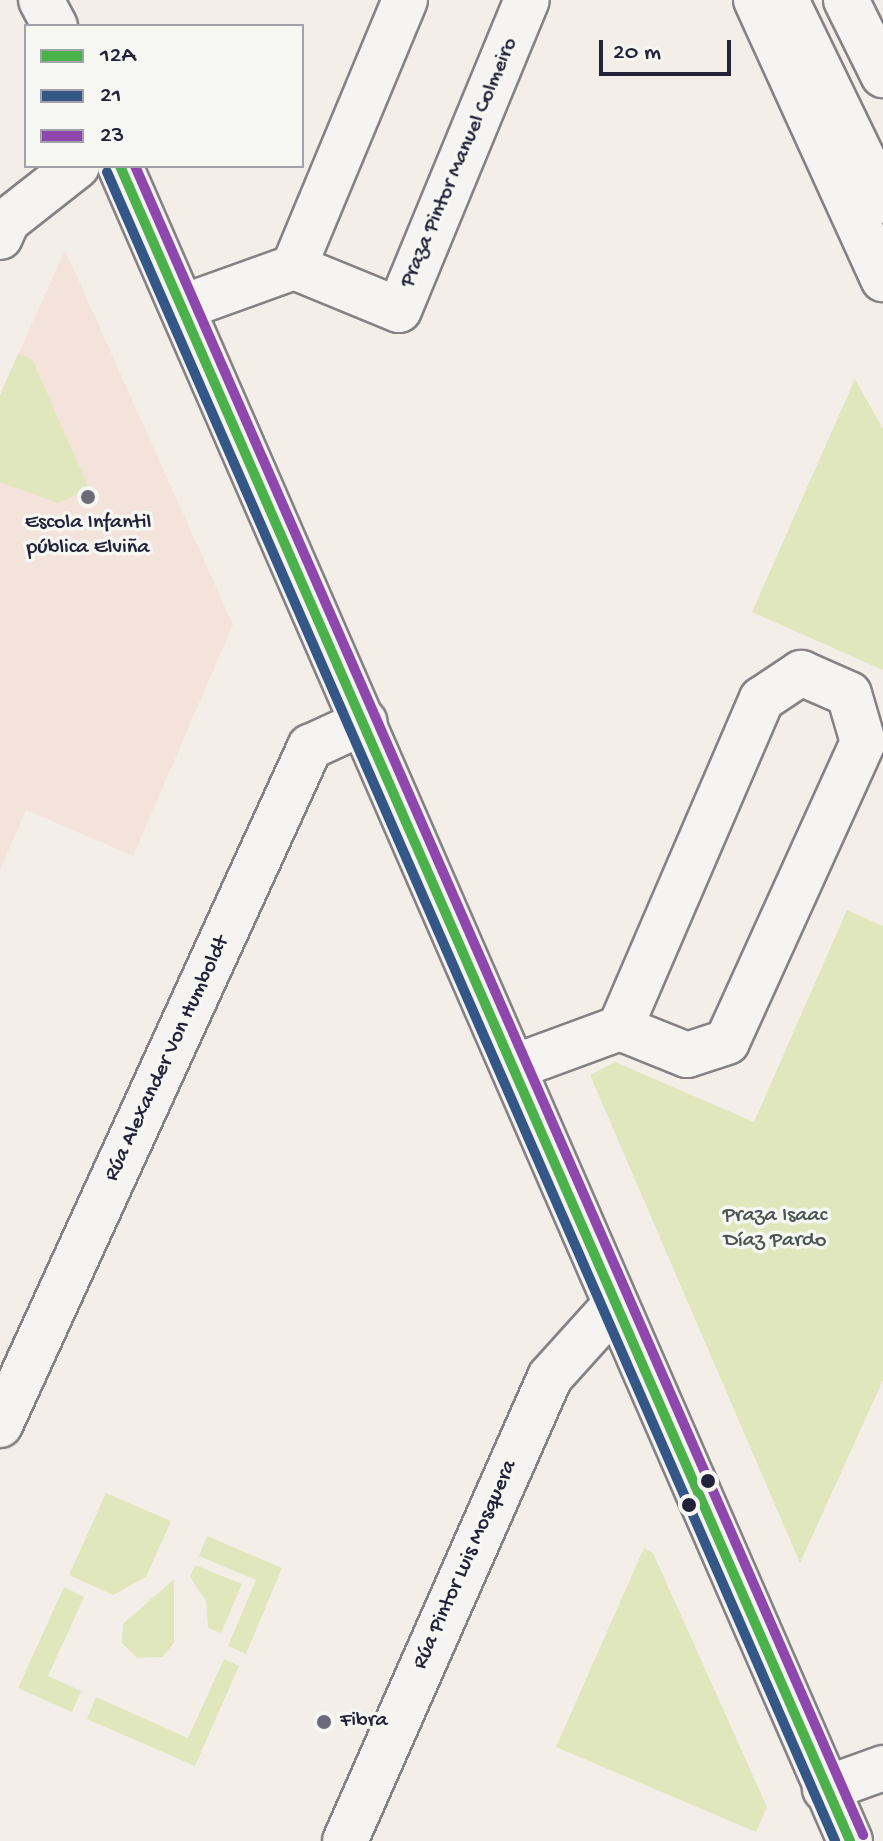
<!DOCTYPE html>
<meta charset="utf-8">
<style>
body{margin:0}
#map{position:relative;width:883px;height:1841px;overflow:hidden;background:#f4eee9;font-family:"Gochi Hand",sans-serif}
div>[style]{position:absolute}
.built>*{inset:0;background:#f3e3db}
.green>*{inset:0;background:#e0e7bc}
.roads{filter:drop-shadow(2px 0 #858285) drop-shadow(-2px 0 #858285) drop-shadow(0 2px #858285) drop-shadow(0 -2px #858285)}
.street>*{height:44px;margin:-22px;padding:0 22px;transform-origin:22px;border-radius:22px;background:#f5f4f2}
.secondary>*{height:44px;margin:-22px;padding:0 22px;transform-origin:22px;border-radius:22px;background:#f5f4f2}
.primary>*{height:44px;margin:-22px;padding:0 22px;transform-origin:22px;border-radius:22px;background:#f5f4f2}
.highway>*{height:44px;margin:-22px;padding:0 22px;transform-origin:22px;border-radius:22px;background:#f5f4f2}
.bus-1>*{height:10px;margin:-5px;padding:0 5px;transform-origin:5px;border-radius:5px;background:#4bb14b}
.bus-2>*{height:10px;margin:-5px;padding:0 5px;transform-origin:5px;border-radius:5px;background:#355787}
.bus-3>*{height:10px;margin:-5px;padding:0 5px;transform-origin:5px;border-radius:5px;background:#8e47ad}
.dots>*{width:22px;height:22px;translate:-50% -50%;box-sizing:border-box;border:4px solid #f6f6f2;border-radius:50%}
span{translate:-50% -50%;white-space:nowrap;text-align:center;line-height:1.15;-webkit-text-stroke:7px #f6f6f2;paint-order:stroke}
.street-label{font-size:22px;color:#22223b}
.poi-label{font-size:22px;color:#22223b}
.left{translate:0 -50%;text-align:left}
.park-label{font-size:22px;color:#4d5252}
.legend{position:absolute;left:24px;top:24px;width:280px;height:144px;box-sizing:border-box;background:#f6f6f2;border:2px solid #a1a1a9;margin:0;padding:10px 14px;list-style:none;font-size:24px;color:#22223b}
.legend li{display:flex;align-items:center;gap:16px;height:40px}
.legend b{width:40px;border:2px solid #a1a1a9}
.scale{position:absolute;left:599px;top:40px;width:132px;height:36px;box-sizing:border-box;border:4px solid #22223b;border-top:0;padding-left:10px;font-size:24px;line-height:28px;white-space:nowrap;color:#22223b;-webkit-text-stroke:6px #f6f6f2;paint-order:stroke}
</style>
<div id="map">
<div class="built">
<i style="clip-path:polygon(65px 250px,233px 625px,133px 856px,26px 810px,0 870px,0 395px)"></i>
</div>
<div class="green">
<i style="clip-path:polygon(18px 354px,32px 359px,89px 489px,58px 503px,0 482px,0 395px)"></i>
<i style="clip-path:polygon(855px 379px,883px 429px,883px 670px,752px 612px)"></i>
<i style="clip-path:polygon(847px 910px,883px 926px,883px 1380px,800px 1563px,590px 1075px,615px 1062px,754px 1122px)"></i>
<i style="clip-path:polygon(106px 1493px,171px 1521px,146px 1577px,113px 1595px,69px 1575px)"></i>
<i style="clip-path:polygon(207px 1536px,282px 1568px,246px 1654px,228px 1646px,256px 1580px,199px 1556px)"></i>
<i style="clip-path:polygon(644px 1548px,653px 1553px,767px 1807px,756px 1832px,556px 1747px)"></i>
<i style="clip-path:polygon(195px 1565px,242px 1584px,221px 1633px,208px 1628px,206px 1601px,190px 1577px)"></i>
<i style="clip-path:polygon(174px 1579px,174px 1643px,162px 1657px,137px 1658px,122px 1643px,123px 1624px)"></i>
<i style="clip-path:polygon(64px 1587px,84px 1597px,48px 1676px,81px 1691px,72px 1712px,18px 1688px)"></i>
<i style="clip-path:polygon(224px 1659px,239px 1666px,195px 1766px,87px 1719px,96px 1697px,188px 1738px)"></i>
</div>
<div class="roads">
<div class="street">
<i style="left:405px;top:0;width:289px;rotate:112.6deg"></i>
<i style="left:294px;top:267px;width:113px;rotate:22.3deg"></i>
<i style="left:399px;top:310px;width:335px;rotate:-67.6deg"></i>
<i style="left:0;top:237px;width:17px;rotate:-66deg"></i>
<i style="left:7px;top:221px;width:89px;rotate:-38.2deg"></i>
<i style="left:183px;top:307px;width:118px;rotate:-19.8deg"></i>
<i style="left:801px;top:673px;width:52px;rotate:23.6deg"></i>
<i style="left:849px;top:694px;width:50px;rotate:73.7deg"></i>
<i style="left:863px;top:742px;width:329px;rotate:114.4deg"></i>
<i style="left:727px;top:1042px;width:42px;rotate:162deg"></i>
<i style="left:687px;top:1055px;width:72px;rotate:-158.1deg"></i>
<i style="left:620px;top:1028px;width:358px;rotate:-66.7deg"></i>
<i style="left:762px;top:699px;width:47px;rotate:-33.7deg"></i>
<i style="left:514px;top:1067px;width:113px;rotate:-20.2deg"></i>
<i style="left:0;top:1425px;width:746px;rotate:-65.43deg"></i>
<i style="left:310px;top:747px;width:60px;rotate:-24.8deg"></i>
<i style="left:825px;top:1789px;width:62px;rotate:-19.9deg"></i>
<i style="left:345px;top:1841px;width:507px;rotate:-66.16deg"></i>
<i style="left:550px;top:1377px;width:96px;rotate:-48deg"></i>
</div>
<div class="secondary">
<i style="left:41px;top:0;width:30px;rotate:62deg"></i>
<i style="left:120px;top:166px;width:1827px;rotate:66.45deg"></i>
</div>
<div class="primary">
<i style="left:756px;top:0;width:307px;rotate:65.5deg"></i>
</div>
<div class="highway">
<i style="left:786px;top:0;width:223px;rotate:64.2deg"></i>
<i style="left:846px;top:0;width:84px;rotate:63.7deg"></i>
</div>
</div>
<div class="bus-1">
<i style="left:120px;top:166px;width:1827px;rotate:66.45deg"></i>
</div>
<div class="bus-2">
<i style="left:107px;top:172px;width:1821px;rotate:66.43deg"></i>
</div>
<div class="bus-3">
<i style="left:135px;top:166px;width:1821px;rotate:66.43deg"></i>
</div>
<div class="dots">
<i style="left:88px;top:497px;background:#6c6978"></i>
<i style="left:708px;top:1481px;background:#22223b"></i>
<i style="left:689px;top:1505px;background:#22223b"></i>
<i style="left:324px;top:1722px;background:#6c6978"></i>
</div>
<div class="street-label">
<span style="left:460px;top:163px;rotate:-67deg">Praza Pintor Manuel Colmeiro</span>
<span style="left:168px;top:1059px;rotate:-65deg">Rúa Alexander Von Humboldt</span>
<span style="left:466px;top:1565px;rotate:-66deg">Rúa Pintor Luis Mosquera</span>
</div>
<div class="poi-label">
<span style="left:88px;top:536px">Escola Infantil<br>pública Elviña</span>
<span class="left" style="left:340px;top:1722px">Fibra</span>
</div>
<div class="park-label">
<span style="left:775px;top:1229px">Praza Isaac<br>Díaz Pardo</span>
</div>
<ul class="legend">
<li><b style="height:10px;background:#4bb14b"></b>12A</li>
<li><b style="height:10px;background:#355787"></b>21</li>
<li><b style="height:10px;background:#8e47ad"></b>23</li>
</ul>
<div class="scale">20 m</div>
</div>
